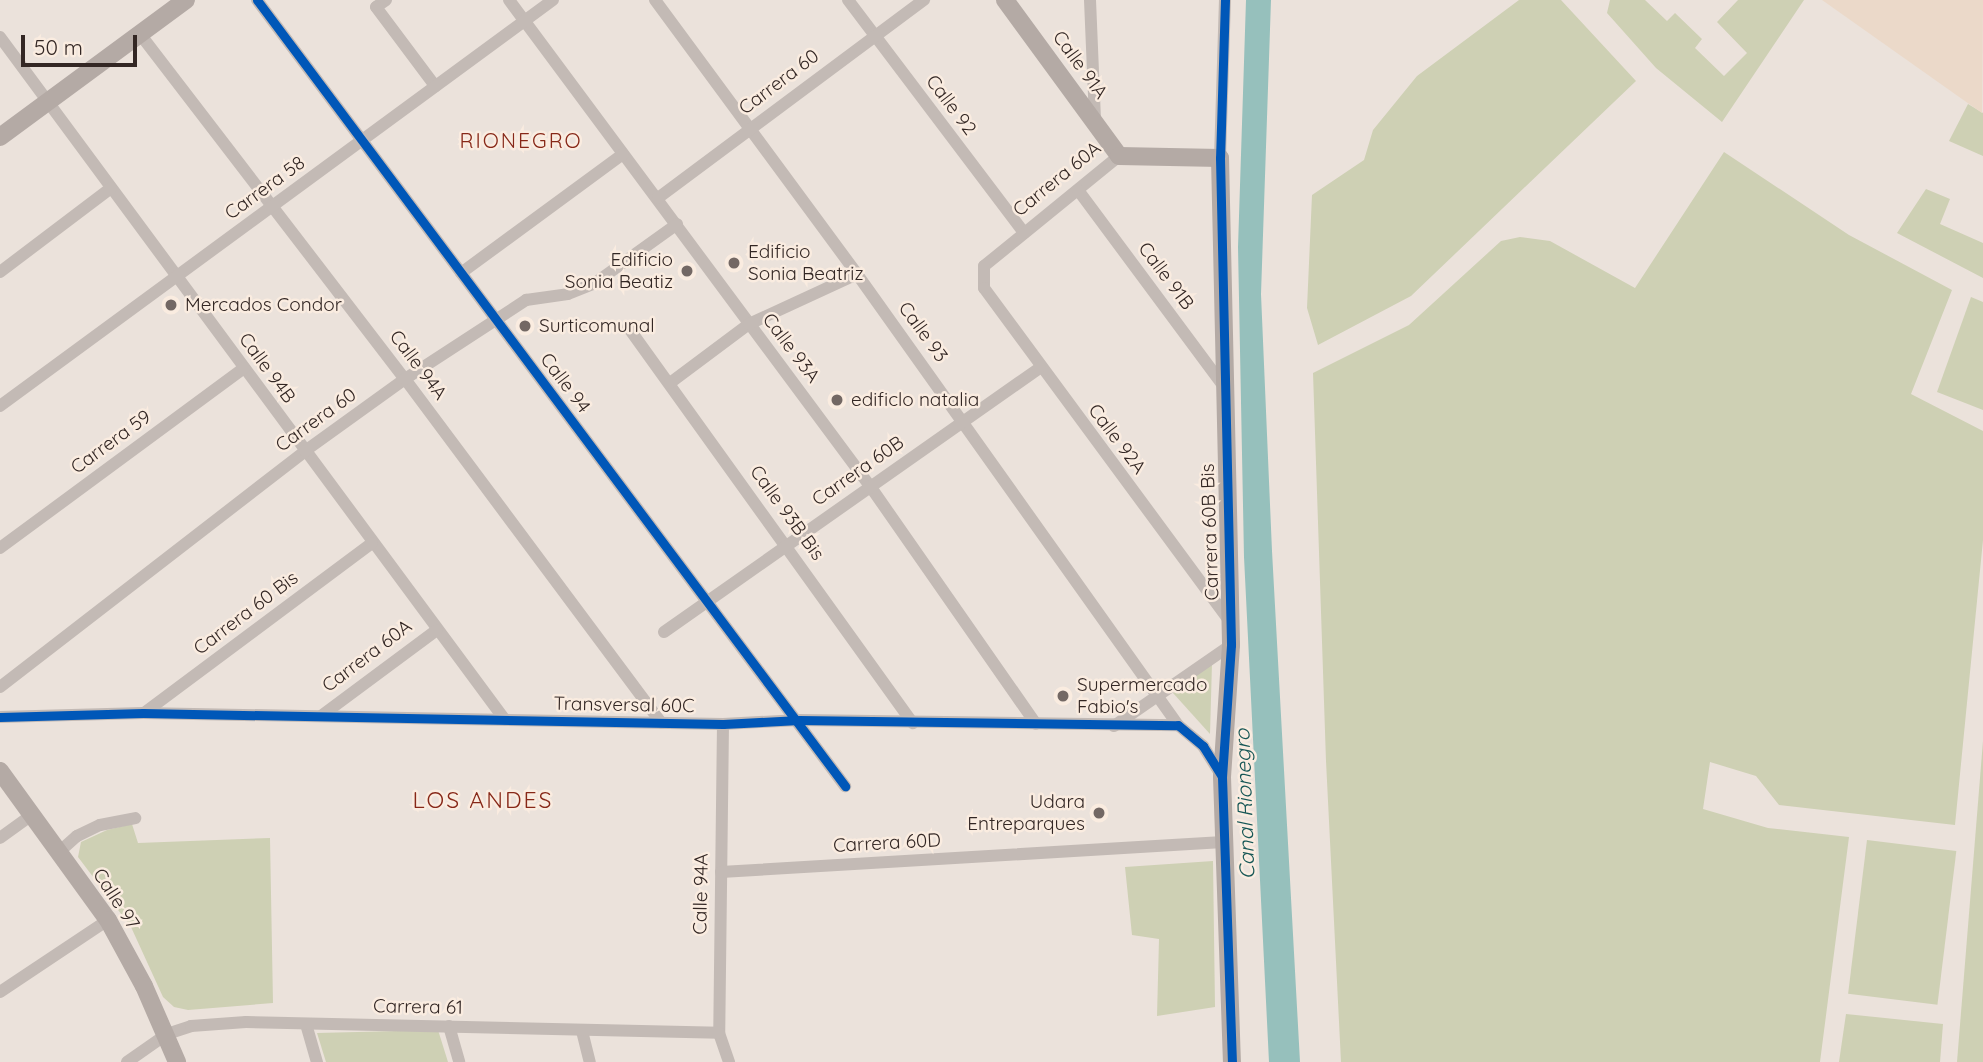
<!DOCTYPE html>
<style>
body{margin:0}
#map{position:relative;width:1983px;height:1062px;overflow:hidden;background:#ebe2db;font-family:Quicksand,sans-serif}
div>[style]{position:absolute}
.green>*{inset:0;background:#ced0b4;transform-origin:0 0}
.plaza>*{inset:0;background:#ebd9c9}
.water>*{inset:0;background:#96c0bc}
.street>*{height:12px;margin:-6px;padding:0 6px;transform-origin:6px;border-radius:6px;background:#c3bab5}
.secondary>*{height:18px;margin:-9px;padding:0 9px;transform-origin:9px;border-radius:9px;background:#b4aaa5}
.cycleway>*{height:9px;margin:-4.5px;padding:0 4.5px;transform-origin:4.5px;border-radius:4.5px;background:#0057b8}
.dots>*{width:19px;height:19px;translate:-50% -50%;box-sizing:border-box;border:4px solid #faece0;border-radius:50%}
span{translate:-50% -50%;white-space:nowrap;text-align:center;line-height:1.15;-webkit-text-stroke:5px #faece0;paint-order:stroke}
.street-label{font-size:19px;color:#332724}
.poi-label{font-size:19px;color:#332724}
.left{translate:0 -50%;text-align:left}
.right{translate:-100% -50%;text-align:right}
.neighbourhood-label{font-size:21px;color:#872818;letter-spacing:2px}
.water-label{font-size:21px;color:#175756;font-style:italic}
.quarter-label{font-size:23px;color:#872818;letter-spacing:2px}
.scale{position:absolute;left:21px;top:35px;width:116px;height:32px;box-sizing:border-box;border:4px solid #332724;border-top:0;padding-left:9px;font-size:21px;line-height:24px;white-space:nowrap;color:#332724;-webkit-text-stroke:5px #faece0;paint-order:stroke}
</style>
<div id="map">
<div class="green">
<i style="clip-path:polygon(1519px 0,1561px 0,1636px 81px,1411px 296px,1318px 345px,1307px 308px,1312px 195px,1364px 160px,1373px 130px,1417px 76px)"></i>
<i style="clip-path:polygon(1610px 0,1645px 0,1667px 21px,1675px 13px,1702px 39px,1695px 48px,1724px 76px,1747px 53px,1717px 22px,1738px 0,1804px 0,1722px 122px,1656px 68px,1607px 13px)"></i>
<i style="clip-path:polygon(1968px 104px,1983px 113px,1983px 156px,1949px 141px)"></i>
<i style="clip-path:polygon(1724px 152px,1849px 235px,1952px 290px,1911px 394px,1983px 431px,1983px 540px,1955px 825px,1779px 805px,1756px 776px,1710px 762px,1703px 809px,1768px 828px,1849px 837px,1820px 1062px,1341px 1062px,1326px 761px,1313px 373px,1409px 325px,1501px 241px,1520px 237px,1550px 241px,1635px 288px)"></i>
<i style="clip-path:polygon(1926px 189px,1950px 199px,1940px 224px,1983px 243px,1983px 278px,1897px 233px)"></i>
<i style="clip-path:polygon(1971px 297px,1983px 302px,1983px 410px,1937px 392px)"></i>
<i style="clip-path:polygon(1212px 663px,1210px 734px,1173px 693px)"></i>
<i style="clip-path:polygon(1983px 741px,1983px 1062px,1957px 1062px)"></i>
<i style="clip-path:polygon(132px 824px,138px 843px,270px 838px,273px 1003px,188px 1010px,174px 1007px,163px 997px,131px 927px,78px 857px,81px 842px,107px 830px)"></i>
<i style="left:1867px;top:840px;width:90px;height:155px;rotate:7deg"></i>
<i style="clip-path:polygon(1213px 861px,1215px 1007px,1157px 1016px,1159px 939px,1132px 935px,1125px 867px)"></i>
<i style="clip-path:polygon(1846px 1014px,1943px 1024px,1940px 1062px,1839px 1062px)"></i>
<i style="clip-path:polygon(438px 1030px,448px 1062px,326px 1062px,317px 1033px)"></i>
</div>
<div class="plaza">
<i style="clip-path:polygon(1822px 0,1983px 0,1982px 113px,1962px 99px)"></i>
</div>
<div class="water">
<i style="clip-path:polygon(1246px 0,1271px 0,1261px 294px,1272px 551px,1300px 1062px,1269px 1062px,1244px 557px,1238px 247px)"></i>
</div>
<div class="street">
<i style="left:257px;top:0;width:982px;rotate:53.2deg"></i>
<i style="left:386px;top:0;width:12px;rotate:145deg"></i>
<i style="left:376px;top:7px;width:99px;rotate:53.2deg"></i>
<i style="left:509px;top:0;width:605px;rotate:53.4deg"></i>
<i style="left:870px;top:486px;width:290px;rotate:55.1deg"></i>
<i style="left:655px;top:0;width:340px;rotate:53.6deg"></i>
<i style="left:857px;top:274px;width:554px;rotate:54.56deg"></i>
<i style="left:848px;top:0;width:292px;rotate:52.9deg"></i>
<i style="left:1090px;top:0;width:121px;rotate:87.6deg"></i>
<i style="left:140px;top:34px;width:435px;rotate:52.5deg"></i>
<i style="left:405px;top:379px;width:429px;rotate:53.3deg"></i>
<i style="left:0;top:37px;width:849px;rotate:53.52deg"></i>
<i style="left:1119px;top:156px;width:174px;rotate:140.8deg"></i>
<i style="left:984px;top:266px;width:22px;rotate:90deg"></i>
<i style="left:984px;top:288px;width:415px;rotate:53.6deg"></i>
<i style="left:1220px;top:158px;width:158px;rotate:-88.2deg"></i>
<i style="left:1078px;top:190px;width:243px;rotate:53.4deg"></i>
<i style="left:658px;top:198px;width:332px;rotate:-36.7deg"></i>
<i style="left:0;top:272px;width:139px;rotate:-37.1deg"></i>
<i style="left:461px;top:273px;width:201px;rotate:-36.3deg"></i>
<i style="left:628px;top:327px;width:488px;rotate:54.3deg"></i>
<i style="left:670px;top:383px;width:99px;rotate:-36.8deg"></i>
<i style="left:749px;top:324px;width:119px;rotate:-24.8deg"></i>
<i style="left:0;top:406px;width:686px;rotate:-36.29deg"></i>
<i style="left:0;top:548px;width:303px;rotate:-36.4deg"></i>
<i style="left:664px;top:632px;width:459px;rotate:-35.1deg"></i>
<i style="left:0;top:687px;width:386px;rotate:-37.7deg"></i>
<i style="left:305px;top:451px;width:123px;rotate:-35.8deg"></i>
<i style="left:405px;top:379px;width:145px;rotate:-33.1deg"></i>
<i style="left:526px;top:300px;width:42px;rotate:-8.1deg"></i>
<i style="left:568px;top:294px;width:29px;rotate:-22deg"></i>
<i style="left:595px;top:283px;width:101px;rotate:-35.7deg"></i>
<i style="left:144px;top:713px;width:284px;rotate:-36.7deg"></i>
<i style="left:321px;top:716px;width:144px;rotate:-36.6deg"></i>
<i style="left:0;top:717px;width:143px;rotate:-1.6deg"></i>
<i style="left:143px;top:713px;width:580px;rotate:1.09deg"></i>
<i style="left:723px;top:724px;width:76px;rotate:-3deg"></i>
<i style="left:799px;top:720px;width:379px;rotate:0.8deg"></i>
<i style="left:1178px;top:725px;width:33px;rotate:40deg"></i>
<i style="left:1203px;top:746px;width:36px;rotate:58deg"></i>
<i style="left:723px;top:724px;width:309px;rotate:90.7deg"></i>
<i style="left:719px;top:1033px;width:31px;rotate:71deg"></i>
<i style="left:1114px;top:726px;width:142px;rotate:-34.7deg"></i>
<i style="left:0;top:838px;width:39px;rotate:-36deg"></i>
<i style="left:59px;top:852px;width:24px;rotate:-42deg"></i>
<i style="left:77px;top:836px;width:25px;rotate:-26deg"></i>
<i style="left:100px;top:825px;width:36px;rotate:-11deg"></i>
<i style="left:721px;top:872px;width:503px;rotate:-3.42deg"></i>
<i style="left:0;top:992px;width:130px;rotate:-33.7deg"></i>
<i style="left:306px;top:1024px;width:40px;rotate:74deg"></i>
<i style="left:449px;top:1026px;width:37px;rotate:74deg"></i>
<i style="left:582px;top:1031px;width:32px;rotate:76deg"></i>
<i style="left:127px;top:1062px;width:49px;rotate:-35deg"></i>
<i style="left:167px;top:1034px;width:25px;rotate:-18deg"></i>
<i style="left:191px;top:1026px;width:55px;rotate:-4.2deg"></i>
<i style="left:246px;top:1022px;width:473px;rotate:1.3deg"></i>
</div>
<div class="secondary">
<i style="left:1005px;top:0;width:193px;rotate:53.8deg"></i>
<i style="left:1119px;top:156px;width:101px;rotate:1.1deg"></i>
<i style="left:1220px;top:158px;width:487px;rotate:88.7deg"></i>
<i style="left:1231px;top:645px;width:132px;rotate:93.9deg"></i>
<i style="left:1222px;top:777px;width:285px;rotate:88deg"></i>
<i style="left:0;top:137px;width:231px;rotate:-36.4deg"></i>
<i style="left:0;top:771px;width:184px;rotate:54.1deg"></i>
<i style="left:108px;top:920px;width:75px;rotate:61.4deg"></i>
<i style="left:144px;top:986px;width:83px;rotate:66.5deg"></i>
</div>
<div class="cycleway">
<i style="left:257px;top:0;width:982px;rotate:53.2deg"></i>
<i style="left:1225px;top:0;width:158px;rotate:91.8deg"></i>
<i style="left:1220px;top:158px;width:487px;rotate:88.7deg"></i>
<i style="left:1231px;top:645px;width:132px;rotate:93.9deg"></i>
<i style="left:1222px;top:777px;width:285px;rotate:88deg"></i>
<i style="left:0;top:717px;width:143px;rotate:-1.6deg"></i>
<i style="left:143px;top:713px;width:580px;rotate:1.09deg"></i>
<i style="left:723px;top:724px;width:76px;rotate:-3deg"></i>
<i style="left:799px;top:720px;width:379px;rotate:0.8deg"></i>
<i style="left:1178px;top:725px;width:33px;rotate:40deg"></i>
<i style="left:1203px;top:746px;width:36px;rotate:58deg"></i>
</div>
<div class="dots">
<i style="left:734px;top:263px;background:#736864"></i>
<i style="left:687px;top:271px;background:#736864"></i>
<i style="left:171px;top:305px;background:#736864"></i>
<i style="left:525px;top:326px;background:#736864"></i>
<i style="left:837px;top:400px;background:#736864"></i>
<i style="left:1063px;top:696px;background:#736864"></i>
<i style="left:1099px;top:813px;background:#736864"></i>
</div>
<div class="street-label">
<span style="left:1080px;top:65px;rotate:54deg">Calle 91A</span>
<span style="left:779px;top:82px;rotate:-37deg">Carrera 60</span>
<span style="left:951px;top:105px;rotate:53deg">Calle 92</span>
<span style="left:1057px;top:179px;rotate:-39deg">Carrera 60A</span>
<span style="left:265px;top:188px;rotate:-36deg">Carrera 58</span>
<span style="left:1166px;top:276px;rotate:53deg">Calle 91B</span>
<span style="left:923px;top:332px;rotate:54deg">Calle 93</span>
<span style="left:791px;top:348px;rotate:53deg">Calle 93A</span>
<span style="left:418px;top:365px;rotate:53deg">Calle 94A</span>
<span style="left:267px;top:368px;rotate:54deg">Calle 94B</span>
<span style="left:565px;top:383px;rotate:53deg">Calle 94</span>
<span style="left:316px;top:420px;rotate:-36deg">Carrera 60</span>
<span style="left:1117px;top:439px;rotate:53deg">Calle 92A</span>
<span style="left:111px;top:442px;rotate:-36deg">Carrera 59</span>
<span style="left:858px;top:471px;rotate:-35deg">Carrera 60B</span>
<span style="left:787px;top:513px;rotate:54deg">Calle 93B Bis</span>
<span style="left:1210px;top:532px;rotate:-92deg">Carrera 60B Bis</span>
<span style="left:246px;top:613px;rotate:-37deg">Carrera 60 Bis</span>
<span style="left:367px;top:656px;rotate:-37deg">Carrera 60A</span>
<span style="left:624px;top:705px;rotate:1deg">Transversal 60C</span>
<span style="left:887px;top:843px;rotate:-3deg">Carrera 60D</span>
<span style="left:701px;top:894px;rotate:-89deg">Calle 94A</span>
<span style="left:116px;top:899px;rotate:57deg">Calle 97</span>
<span style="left:418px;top:1007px;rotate:1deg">Carrera 61</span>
</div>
<div class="poi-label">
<span class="left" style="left:748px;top:263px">Edificio<br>Sonia Beatriz</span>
<span class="right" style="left:673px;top:271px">Edificio<br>Sonia Beatiz</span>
<span class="left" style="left:185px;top:305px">Mercados Condor</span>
<span class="left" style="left:539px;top:326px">Surticomunal</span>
<span class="left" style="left:851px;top:400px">edificlo natalia</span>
<span class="left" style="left:1077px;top:696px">Supermercado<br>Fabio's</span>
<span class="right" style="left:1085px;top:813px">Udara<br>Entreparques</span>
</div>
<div class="neighbourhood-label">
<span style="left:521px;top:140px">RIONEGRO</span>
</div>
<div class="water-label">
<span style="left:1244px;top:804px;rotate:-92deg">Canal Rionegro</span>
</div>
<div class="quarter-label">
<span style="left:483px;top:800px">LOS ANDES</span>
</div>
<div class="scale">50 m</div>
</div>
